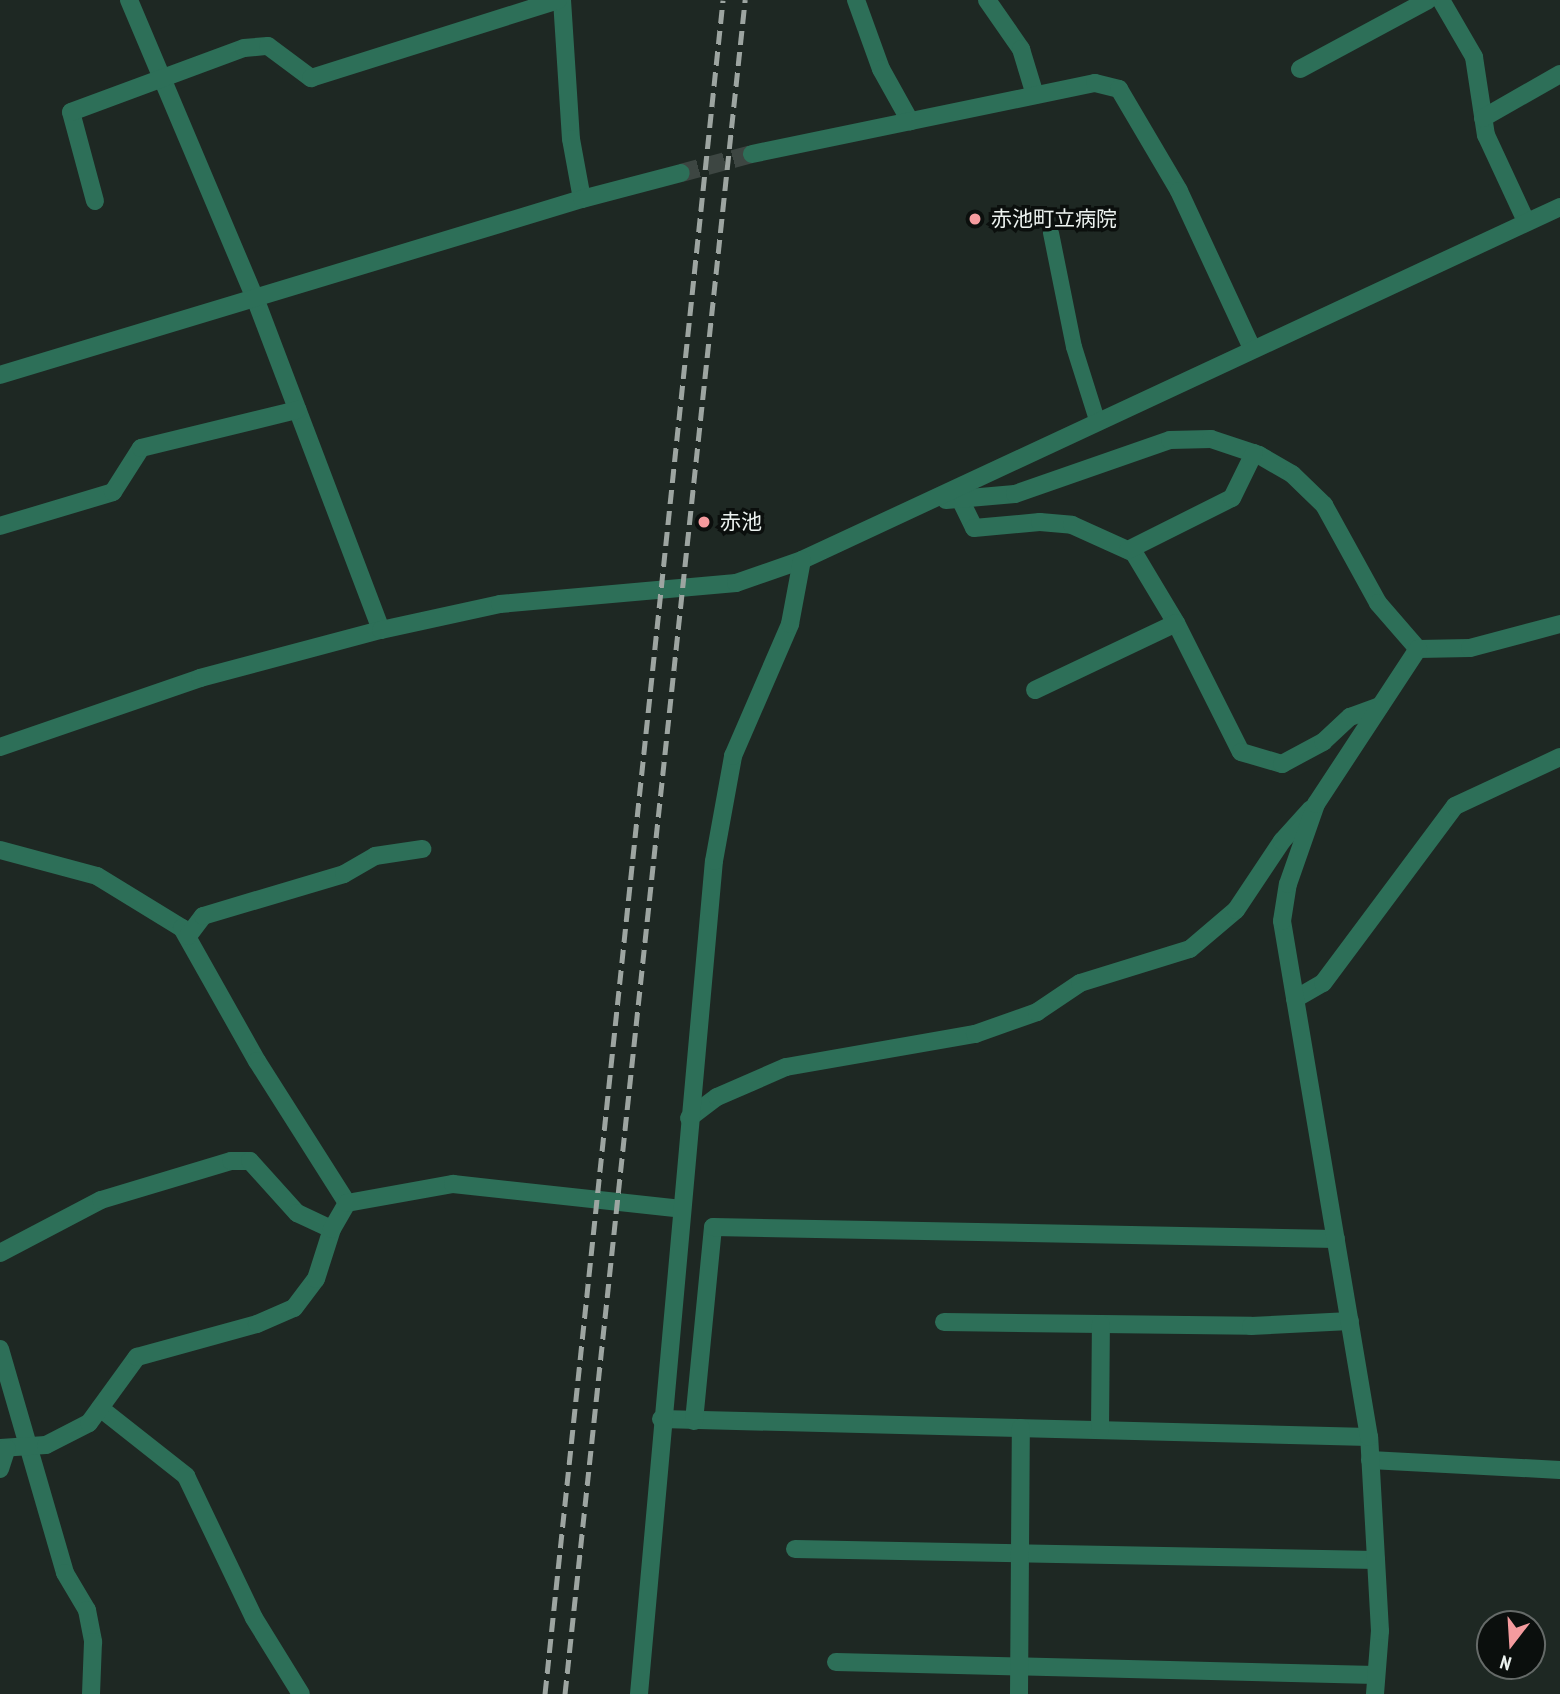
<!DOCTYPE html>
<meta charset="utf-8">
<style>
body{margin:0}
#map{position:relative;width:1560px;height:1694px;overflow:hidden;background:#1e2823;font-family:"PT Sans Narrow","Noto Sans JP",sans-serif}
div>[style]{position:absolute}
.minor-tunnel>*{height:18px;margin-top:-9px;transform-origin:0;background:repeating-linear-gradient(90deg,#3d4642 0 18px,transparent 0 27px)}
.service>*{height:16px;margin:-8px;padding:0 8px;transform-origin:8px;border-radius:8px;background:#2d6f58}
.minor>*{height:18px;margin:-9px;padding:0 9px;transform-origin:9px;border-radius:9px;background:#2d6f58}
.tertiary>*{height:18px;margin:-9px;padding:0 9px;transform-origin:9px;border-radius:9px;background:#2d6f58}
.rail>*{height:5px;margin-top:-2.5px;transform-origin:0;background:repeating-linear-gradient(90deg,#9da5a1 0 14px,transparent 0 21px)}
.dots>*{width:19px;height:19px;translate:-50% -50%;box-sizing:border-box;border:4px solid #0b0f0d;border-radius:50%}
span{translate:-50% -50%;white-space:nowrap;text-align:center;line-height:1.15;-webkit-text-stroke:7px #0b0f0d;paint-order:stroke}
.poi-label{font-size:21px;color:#edf3f0}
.left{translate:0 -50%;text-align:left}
.north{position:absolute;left:1476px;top:1610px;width:70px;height:70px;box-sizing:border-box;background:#0b0f0d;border:2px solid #656a68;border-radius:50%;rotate:197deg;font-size:19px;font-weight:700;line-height:28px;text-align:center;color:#edf3f0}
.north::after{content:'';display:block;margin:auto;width:24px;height:32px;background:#f59b9e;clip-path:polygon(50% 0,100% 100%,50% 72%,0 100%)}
</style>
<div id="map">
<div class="minor-tunnel">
<i style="left:681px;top:173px;width:73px;rotate:-15deg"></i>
</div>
<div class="service">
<i style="left:1051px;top:233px;width:116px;rotate:78.6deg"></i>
<i style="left:1074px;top:347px;width:77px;rotate:72.5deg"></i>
</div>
<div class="minor">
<i style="left:129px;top:0;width:324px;rotate:67.1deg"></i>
<i style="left:255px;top:298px;width:355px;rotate:69.2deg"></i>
<i style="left:562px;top:0;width:139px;rotate:86.3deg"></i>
<i style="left:571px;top:139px;width:61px;rotate:79.6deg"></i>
<i style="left:856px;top:0;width:73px;rotate:70.1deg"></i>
<i style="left:881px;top:69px;width:60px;rotate:60.9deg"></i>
<i style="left:987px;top:0;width:60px;rotate:55.2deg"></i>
<i style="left:1021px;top:49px;width:48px;rotate:73.1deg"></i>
<i style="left:1441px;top:0;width:66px;rotate:59.9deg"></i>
<i style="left:1474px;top:57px;width:79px;rotate:81.3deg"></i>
<i style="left:1486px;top:135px;width:95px;rotate:65.1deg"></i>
<i style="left:1300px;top:69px;width:145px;rotate:-28.3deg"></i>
<i style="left:1483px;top:118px;width:89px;rotate:-29.7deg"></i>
<i style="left:752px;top:154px;width:350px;rotate:-11.7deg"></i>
<i style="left:1095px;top:83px;width:25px;rotate:14deg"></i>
<i style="left:1119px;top:89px;width:118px;rotate:59.5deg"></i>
<i style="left:1179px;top:191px;width:173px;rotate:65.1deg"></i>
<i style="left:95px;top:201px;width:92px;rotate:-105.1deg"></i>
<i style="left:71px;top:112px;width:184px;rotate:-20.3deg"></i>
<i style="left:244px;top:48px;width:24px;rotate:-5deg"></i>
<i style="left:268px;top:46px;width:54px;rotate:36.7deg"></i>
<i style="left:311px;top:78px;width:259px;rotate:-17.5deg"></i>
<i style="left:0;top:375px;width:608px;rotate:-16.83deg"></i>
<i style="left:582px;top:199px;width:102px;rotate:-14.7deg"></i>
<i style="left:960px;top:499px;width:32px;rotate:64deg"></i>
<i style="left:974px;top:528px;width:66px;rotate:-5.2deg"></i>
<i style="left:1040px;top:522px;width:32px;rotate:5deg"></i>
<i style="left:1072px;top:525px;width:68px;rotate:24.3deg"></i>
<i style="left:1134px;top:553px;width:82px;rotate:59deg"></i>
<i style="left:1176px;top:623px;width:144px;rotate:63.3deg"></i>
<i style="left:1241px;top:752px;width:43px;rotate:16.3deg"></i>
<i style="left:1282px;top:764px;width:47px;rotate:-28.2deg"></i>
<i style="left:1323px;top:742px;width:37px;rotate:-43deg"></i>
<i style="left:1350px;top:717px;width:32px;rotate:-20deg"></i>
<i style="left:946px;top:500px;width:69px;rotate:-5deg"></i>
<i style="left:1015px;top:494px;width:164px;rotate:-19.2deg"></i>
<i style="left:1170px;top:440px;width:41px;rotate:-1.4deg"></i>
<i style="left:1211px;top:439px;width:51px;rotate:18.4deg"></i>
<i style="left:1259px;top:455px;width:38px;rotate:30deg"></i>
<i style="left:1292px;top:474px;width:45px;rotate:44.1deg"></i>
<i style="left:1324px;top:505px;width:112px;rotate:61.1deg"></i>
<i style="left:1378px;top:603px;width:61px;rotate:49deg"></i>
<i style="left:0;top:526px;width:118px;rotate:-16.7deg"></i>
<i style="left:113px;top:492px;width:52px;rotate:-57.5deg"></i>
<i style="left:141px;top:448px;width:161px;rotate:-13.7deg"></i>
<i style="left:1128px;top:550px;width:116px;rotate:-26.6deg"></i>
<i style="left:1232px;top:498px;width:50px;rotate:-63.9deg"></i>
<i style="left:1418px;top:649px;width:52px;rotate:-1.1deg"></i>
<i style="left:1470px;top:648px;width:93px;rotate:-14.9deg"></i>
<i style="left:1035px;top:690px;width:156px;rotate:-25.4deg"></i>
<i style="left:0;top:747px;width:212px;rotate:-19deg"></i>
<i style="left:200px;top:678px;width:187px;rotate:-14.9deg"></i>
<i style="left:381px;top:630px;width:122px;rotate:-12.3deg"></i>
<i style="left:500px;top:604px;width:237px;rotate:-5.1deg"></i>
<i style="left:736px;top:583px;width:70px;rotate:-19.2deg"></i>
<i style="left:802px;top:560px;width:836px;rotate:-24.97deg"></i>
<i style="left:0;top:850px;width:100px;rotate:15deg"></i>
<i style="left:97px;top:876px;width:100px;rotate:31.5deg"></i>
<i style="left:182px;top:928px;width:153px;rotate:60.6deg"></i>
<i style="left:257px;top:1061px;width:168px;rotate:57.6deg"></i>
<i style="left:188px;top:936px;width:25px;rotate:-53deg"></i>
<i style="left:203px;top:916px;width:147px;rotate:-16.6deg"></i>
<i style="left:344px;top:874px;width:36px;rotate:-30deg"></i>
<i style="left:375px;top:856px;width:48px;rotate:-8.5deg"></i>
<i style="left:1295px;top:999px;width:32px;rotate:-30deg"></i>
<i style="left:1323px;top:983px;width:221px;rotate:-53.3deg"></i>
<i style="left:1455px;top:806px;width:116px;rotate:-25deg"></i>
<i style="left:689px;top:1118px;width:35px;rotate:-37deg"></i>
<i style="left:717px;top:1097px;width:75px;rotate:-23.5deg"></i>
<i style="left:786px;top:1067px;width:192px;rotate:-9.9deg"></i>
<i style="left:975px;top:1034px;width:66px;rotate:-19.5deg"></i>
<i style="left:1037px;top:1012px;width:52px;rotate:-34deg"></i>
<i style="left:1080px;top:983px;width:115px;rotate:-17.2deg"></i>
<i style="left:1190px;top:949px;width:60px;rotate:-40.3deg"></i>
<i style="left:1236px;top:910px;width:83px;rotate:-56.3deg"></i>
<i style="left:1282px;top:841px;width:43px;rotate:-47.8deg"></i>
<i style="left:0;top:1253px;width:114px;rotate:-27.7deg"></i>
<i style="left:101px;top:1200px;width:136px;rotate:-16.7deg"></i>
<i style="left:231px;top:1161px;width:19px"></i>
<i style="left:250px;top:1161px;width:70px;rotate:47.9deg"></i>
<i style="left:297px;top:1213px;width:38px;rotate:25deg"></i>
<i style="left:944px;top:1322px;width:307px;rotate:0.7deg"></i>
<i style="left:1251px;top:1326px;width:99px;rotate:-2.9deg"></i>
<i style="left:0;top:1349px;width:233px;rotate:73.8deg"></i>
<i style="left:65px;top:1573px;width:43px;rotate:59.3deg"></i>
<i style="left:87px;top:1610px;width:33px;rotate:79deg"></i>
<i style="left:93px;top:1642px;width:52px;rotate:92.2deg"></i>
<i style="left:100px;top:1408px;width:110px;rotate:38.3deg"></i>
<i style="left:186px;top:1476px;width:157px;rotate:64.4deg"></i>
<i style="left:254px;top:1618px;width:89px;rotate:58.3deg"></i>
<i style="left:661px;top:1419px;width:708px;rotate:1.46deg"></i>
<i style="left:694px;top:1421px;width:195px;rotate:-84.4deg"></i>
<i style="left:713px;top:1227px;width:623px;rotate:1.1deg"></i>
<i style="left:1100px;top:1430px;width:106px;rotate:-89.5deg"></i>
<i style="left:0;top:1448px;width:46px;rotate:-3.7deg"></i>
<i style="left:46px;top:1445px;width:48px;rotate:-27.1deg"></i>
<i style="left:89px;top:1423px;width:82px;rotate:-54deg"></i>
<i style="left:137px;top:1357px;width:124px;rotate:-15.4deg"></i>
<i style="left:257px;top:1324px;width:40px;rotate:-23.4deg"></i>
<i style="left:294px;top:1308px;width:36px;rotate:-53deg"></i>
<i style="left:316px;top:1279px;width:52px;rotate:-72.3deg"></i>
<i style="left:332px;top:1229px;width:30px;rotate:-60deg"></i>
<i style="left:347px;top:1203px;width:108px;rotate:-10.2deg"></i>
<i style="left:453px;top:1184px;width:230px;rotate:6.2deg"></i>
<i style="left:1370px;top:1460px;width:190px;rotate:3deg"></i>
<i style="left:0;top:1469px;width:22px;rotate:-72deg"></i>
<i style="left:795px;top:1549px;width:581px;rotate:1.08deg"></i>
<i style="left:836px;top:1662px;width:540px;rotate:1.38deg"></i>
<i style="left:1019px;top:1694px;width:266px;rotate:-89.6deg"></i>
<i style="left:1375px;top:1694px;width:63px;rotate:-85.5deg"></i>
<i style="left:1380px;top:1631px;width:194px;rotate:-93.2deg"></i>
<i style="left:1369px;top:1437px;width:523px;rotate:-99.57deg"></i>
<i style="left:1282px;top:921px;width:37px;rotate:-81deg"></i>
<i style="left:1288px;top:884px;width:85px;rotate:-70.7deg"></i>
<i style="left:1316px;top:804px;width:186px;rotate:-56.7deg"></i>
</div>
<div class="tertiary">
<i style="left:639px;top:1694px;width:836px;rotate:-84.86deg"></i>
<i style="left:714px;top:861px;width:107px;rotate:-79.7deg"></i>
<i style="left:733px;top:756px;width:144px;rotate:-66.6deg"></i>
<i style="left:790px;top:624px;width:65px;rotate:-79.4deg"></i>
</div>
<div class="rail">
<i style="left:545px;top:1694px;width:1703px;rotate:-84deg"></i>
<i style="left:565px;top:1694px;width:1704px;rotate:-83.93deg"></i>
</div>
<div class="dots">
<i style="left:975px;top:219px;background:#f59b9e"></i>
<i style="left:704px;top:522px;background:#f59b9e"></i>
</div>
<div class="poi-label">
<span class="left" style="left:991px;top:219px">赤池町立病院</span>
<span class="left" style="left:720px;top:522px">赤池</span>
</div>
<div class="north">N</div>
</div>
